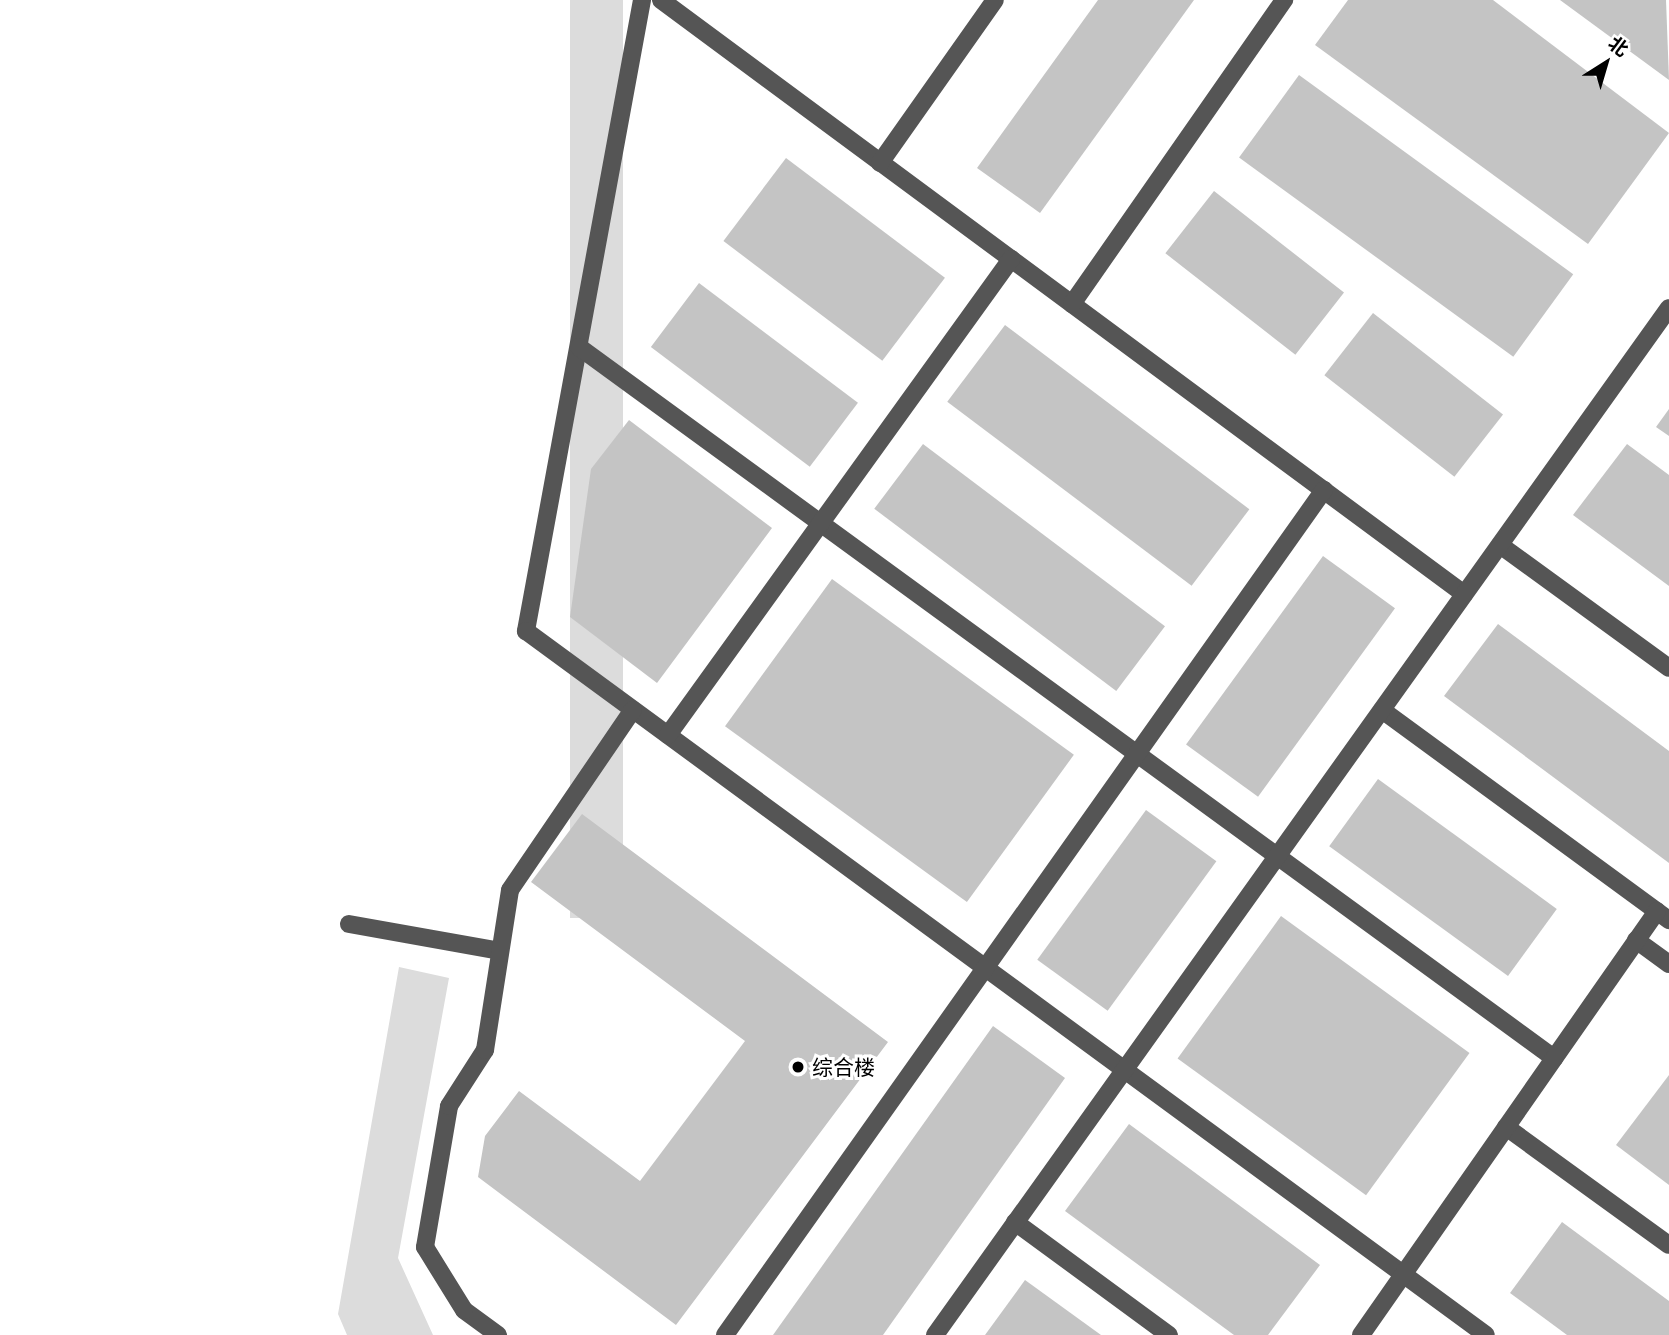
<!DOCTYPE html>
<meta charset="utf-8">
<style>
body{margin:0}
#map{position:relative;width:1669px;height:1335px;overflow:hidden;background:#fff;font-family:"Noto Sans","Noto Sans SC",sans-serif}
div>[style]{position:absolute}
.green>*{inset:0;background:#dcdcdc;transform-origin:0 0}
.building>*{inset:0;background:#c4c4c4;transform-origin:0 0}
.minor>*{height:18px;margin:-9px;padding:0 9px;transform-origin:9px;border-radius:9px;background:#555}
.dots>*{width:19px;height:19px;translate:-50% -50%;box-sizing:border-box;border:4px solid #fff;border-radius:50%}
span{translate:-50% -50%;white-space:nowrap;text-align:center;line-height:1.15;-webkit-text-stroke:6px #fff;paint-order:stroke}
.poi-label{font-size:21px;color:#000}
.left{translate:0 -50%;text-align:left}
.north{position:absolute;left:1571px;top:28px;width:70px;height:70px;-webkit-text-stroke:5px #fff;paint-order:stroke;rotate:37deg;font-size:19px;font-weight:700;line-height:28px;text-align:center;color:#000}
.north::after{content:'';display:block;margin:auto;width:24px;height:32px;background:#000;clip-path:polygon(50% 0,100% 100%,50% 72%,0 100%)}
</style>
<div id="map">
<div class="green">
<i style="left:570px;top:0;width:53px;height:918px"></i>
<i style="clip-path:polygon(399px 967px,449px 978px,398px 1258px,433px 1335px,347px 1335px,338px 1314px)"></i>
</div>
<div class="building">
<i style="clip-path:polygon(1098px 0,1194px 0,1040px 213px,977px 168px)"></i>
<i style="clip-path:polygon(1348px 0,1493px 0,1669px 133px,1588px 244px,1315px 45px)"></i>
<i style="clip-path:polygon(1560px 0,1666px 0,1669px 80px)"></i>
<i style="left:1299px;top:75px;width:339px;height:102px;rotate:36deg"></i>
<i style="left:786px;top:158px;width:199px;height:104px;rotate:37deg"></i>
<i style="left:1214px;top:191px;width:165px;height:79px;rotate:38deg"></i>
<i style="left:699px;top:283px;width:199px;height:80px;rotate:37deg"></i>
<i style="left:1373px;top:313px;width:165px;height:79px;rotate:38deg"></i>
<i style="left:1005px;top:325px;width:306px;height:96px;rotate:37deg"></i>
<i style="clip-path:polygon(1669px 409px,1669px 436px,1656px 427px)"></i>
<i style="clip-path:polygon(629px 420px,772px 528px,657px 683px,570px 617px,591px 469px)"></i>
<i style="left:923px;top:444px;width:303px;height:81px;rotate:37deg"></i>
<i style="clip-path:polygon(1627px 444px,1669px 475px,1669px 586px,1573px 515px)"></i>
<i style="left:1323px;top:556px;width:89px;height:233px;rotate:36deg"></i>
<i style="left:832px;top:579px;width:299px;height:182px;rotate:36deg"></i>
<i style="clip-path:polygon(1498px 624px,1669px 751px,1669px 863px,1444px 696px)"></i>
<i style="left:1378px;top:779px;width:221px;height:83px;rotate:36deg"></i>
<i style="left:1146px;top:810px;width:87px;height:185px;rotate:36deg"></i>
<i style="clip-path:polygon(582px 814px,888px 1042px,676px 1325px,478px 1177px,485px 1136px,519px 1091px,640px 1181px,745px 1041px,531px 882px)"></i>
<i style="left:1281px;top:916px;width:233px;height:176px;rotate:36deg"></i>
<i style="clip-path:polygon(993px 1026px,1065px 1078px,883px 1335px,773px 1335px)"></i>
<i style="clip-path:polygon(1669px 1075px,1669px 1185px,1616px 1145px)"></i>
<i style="clip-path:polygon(1129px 1124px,1320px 1265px,1268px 1335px,1234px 1335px,1065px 1211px)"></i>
<i style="clip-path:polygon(1562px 1222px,1669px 1301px,1669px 1335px,1567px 1335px,1510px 1293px)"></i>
<i style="clip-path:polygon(1025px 1280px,1101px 1335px,985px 1335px)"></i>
</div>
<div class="minor">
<i style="left:642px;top:0;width:642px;rotate:100.42deg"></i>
<i style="left:526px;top:631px;width:1190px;rotate:36.25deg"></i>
<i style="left:661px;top:0;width:999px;rotate:36.49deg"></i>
<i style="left:880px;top:163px;width:199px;rotate:-54.8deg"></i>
<i style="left:1072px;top:304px;width:371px;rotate:-55.1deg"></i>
<i style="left:579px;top:347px;width:1207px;rotate:36.1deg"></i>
<i style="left:1500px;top:545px;width:209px;rotate:36deg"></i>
<i style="left:1382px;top:710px;width:356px;rotate:36.2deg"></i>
<i style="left:668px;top:735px;width:587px;rotate:-54.22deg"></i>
<i style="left:349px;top:924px;width:153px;rotate:10.1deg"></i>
<i style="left:1636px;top:940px;width:41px;rotate:36deg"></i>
<i style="left:1506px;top:1127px;width:201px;rotate:35.9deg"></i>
<i style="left:1015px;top:1222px;width:191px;rotate:36.3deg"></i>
<i style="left:498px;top:1335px;width:42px;rotate:-143.7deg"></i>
<i style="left:464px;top:1310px;width:74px;rotate:-121.8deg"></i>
<i style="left:425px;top:1247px;width:143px;rotate:-80.3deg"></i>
<i style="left:449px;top:1106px;width:67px;rotate:-57.3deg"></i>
<i style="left:485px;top:1050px;width:162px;rotate:-81.1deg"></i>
<i style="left:510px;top:890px;width:218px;rotate:-55.7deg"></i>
<i style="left:725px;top:1335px;width:1036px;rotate:-54.67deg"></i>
<i style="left:935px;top:1335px;width:1262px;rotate:-54.45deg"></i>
<i style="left:1361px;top:1335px;width:517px;rotate:-55.08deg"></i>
</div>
<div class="dots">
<i style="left:798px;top:1067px;background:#000"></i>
</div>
<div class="poi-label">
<span class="left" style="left:812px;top:1067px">综合楼</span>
</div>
<div class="north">北</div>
</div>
